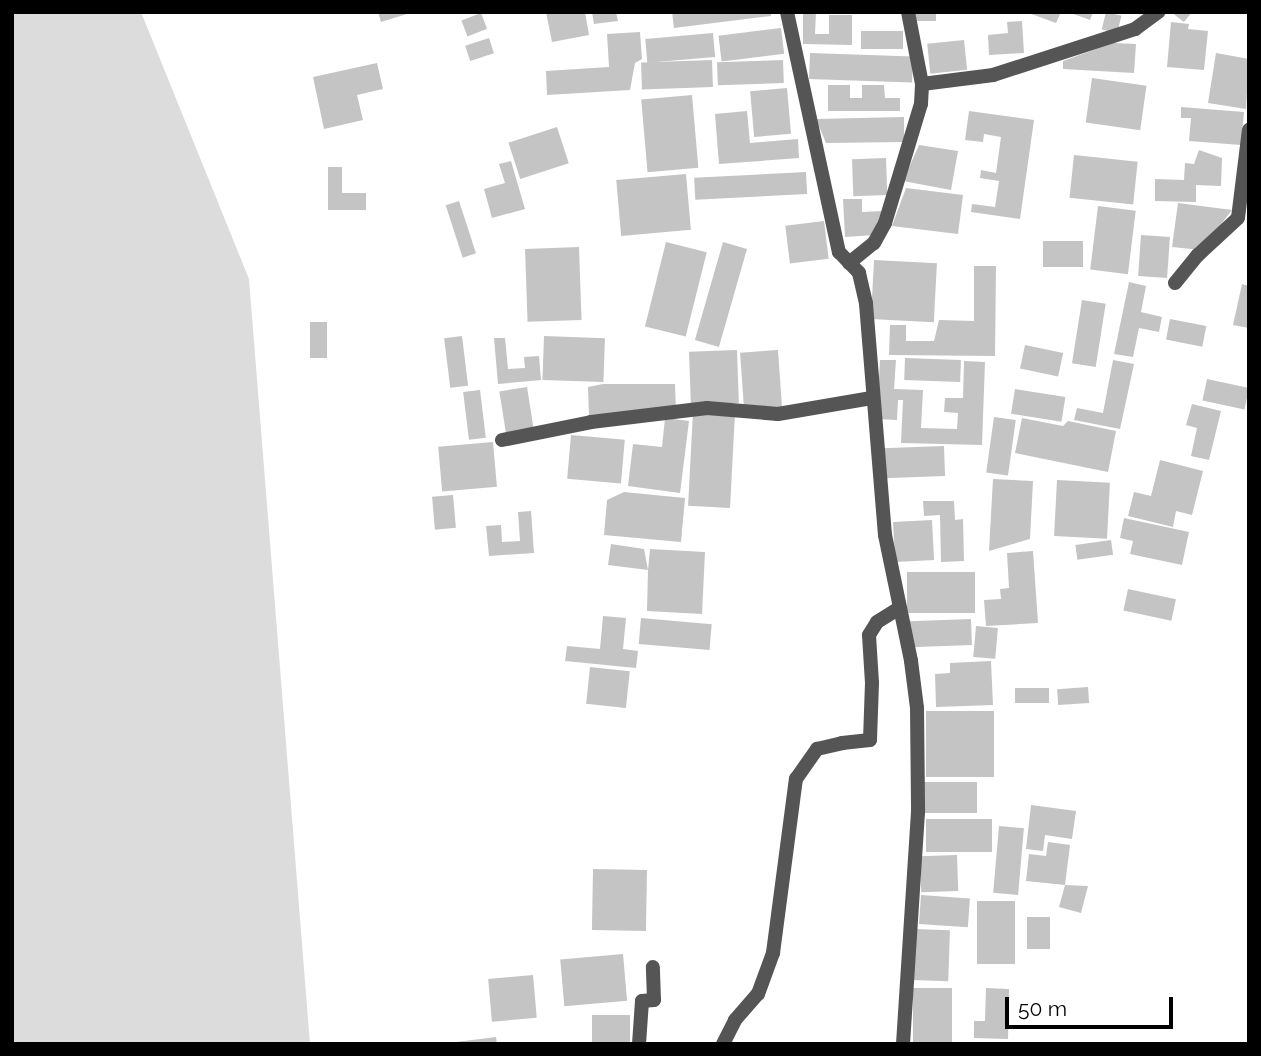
<!DOCTYPE html>
<style>
body{margin:0}
#map{position:relative;width:1261px;height:1056px;overflow:hidden;background:#fff;font-family:Raleway,sans-serif}
div>[style]{position:absolute}
.green>*{inset:0;background:#dcdcdc}
.building>*{inset:0;background:#c4c4c4;transform-origin:0 0}
.minor>*{height:14px;margin:-7px;padding:0 7px;transform-origin:7px;border-radius:7px;background:#555}
span{translate:-50% -50%;white-space:nowrap;text-align:center;line-height:1.15;-webkit-text-stroke:5px #fff;paint-order:stroke}
.frame{position:absolute;inset:0;border:14px solid #000;pointer-events:none}
.scale{position:absolute;left:1005px;top:997px;width:168px;height:32px;box-sizing:border-box;border:4px solid #000;border-top:0;padding-left:9px;font-size:21px;line-height:24px;white-space:nowrap;color:#000;-webkit-text-stroke:5px #fff;paint-order:stroke}
</style>
<div id="map">
<div class="green">
<i style="clip-path:polygon(12px 12px,141px 12px,249px 279px,310px 1044px,12px 1044px)"></i>
</div>
<div class="building">
<i style="clip-path:polygon(378px 12px,410px 12px,410px 13px,381px 22px)"></i>
<i style="clip-path:polygon(546px 12px,585px 12px,589px 35px,552px 42px)"></i>
<i style="clip-path:polygon(592px 12px,616px 12px,618px 21px,594px 24px)"></i>
<i style="clip-path:polygon(672px 12px,771px 12px,771px 16px,674px 28px)"></i>
<i style="clip-path:polygon(803px 12px,816px 12px,815px 34px,829px 34px,829px 15px,852px 15px,852px 45px,803px 44px)"></i>
<i style="left:915px;top:12px;width:21px;height:9px"></i>
<i style="clip-path:polygon(1026px 12px,1061px 12px,1056px 23px)"></i>
<i style="clip-path:polygon(1068px 12px,1093px 12px,1090px 20px)"></i>
<i style="left:1106px;top:12px;width:16px;height:18px;rotate:14deg"></i>
<i style="clip-path:polygon(1171px 12px,1192px 12px,1184px 22px)"></i>
<i style="left:481px;top:13px;width:17px;height:21px;rotate:69deg"></i>
<i style="clip-path:polygon(1022px 21px,1024px 53px,989px 55px,988px 35px,1008px 33px,1007px 22px)"></i>
<i style="clip-path:polygon(1171px 22px,1189px 24px,1188px 29px,1208px 31px,1204px 70px,1167px 67px)"></i>
<i style="left:781px;top:28px;width:26px;height:63px;rotate:83deg"></i>
<i style="left:903px;top:31px;width:18px;height:42px;rotate:90deg"></i>
<i style="clip-path:polygon(640px 32px,642px 59px,635px 63px,630px 90px,547px 95px,546px 71px,609px 67px,607px 34px)"></i>
<i style="left:713px;top:33px;width:24px;height:68px;rotate:85deg"></i>
<i style="left:489px;top:38px;width:16px;height:25px;rotate:72deg"></i>
<i style="left:964px;top:40px;width:30px;height:37px;rotate:84deg"></i>
<i style="clip-path:polygon(1113px 43px,1136px 44px,1134px 73px,1063px 69px,1063px 61px)"></i>
<i style="left:810px;top:53px;width:103px;height:26px;rotate:2deg"></i>
<i style="clip-path:polygon(1216px 53px,1249px 59px,1246px 109px,1208px 103px)"></i>
<i style="left:712px;top:60px;width:27px;height:71px;rotate:88deg"></i>
<i style="left:783px;top:60px;width:23px;height:66px;rotate:88deg"></i>
<i style="clip-path:polygon(377px 63px,383px 89px,357px 95px,363px 120px,324px 129px,313px 77px)"></i>
<i style="left:1092px;top:78px;width:55px;height:45px;rotate:8deg"></i>
<i style="clip-path:polygon(828px 85px,850px 85px,850px 98px,862px 98px,862px 85px,884px 85px,885px 98px,900px 98px,900px 111px,828px 111px)"></i>
<i style="left:787px;top:88px;width:46px;height:37px;rotate:85deg"></i>
<i style="left:692px;top:95px;width:73px;height:51px;rotate:85deg"></i>
<i style="clip-path:polygon(1181px 107px,1244px 112px,1241px 145px,1189px 141px,1191px 118px,1181px 118px)"></i>
<i style="clip-path:polygon(747px 111px,750px 143px,798px 139px,799px 158px,719px 164px,715px 114px)"></i>
<i style="clip-path:polygon(969px 111px,1034px 120px,1020px 219px,971px 212px,972px 204px,995px 207px,999px 181px,980px 178px,981px 170px,996px 173px,1001px 137px,984px 134px,983px 142px,965px 140px)"></i>
<i style="clip-path:polygon(904px 117px,904px 142px,826px 143px,816px 119px)"></i>
<i style="left:557px;top:127px;width:38px;height:51px;rotate:72deg"></i>
<i style="clip-path:polygon(919px 145px,958px 151px,951px 190px,903px 181px)"></i>
<i style="clip-path:polygon(1199px 150px,1222px 158px,1221px 186px,1196px 185px,1196px 202px,1155px 201px,1155px 179px,1184px 180px,1185px 163px,1194px 164px)"></i>
<i style="left:1074px;top:155px;width:64px;height:43px;rotate:6deg"></i>
<i style="left:886px;top:158px;width:37px;height:34px;rotate:88deg"></i>
<i style="clip-path:polygon(511px 161px,525px 209px,492px 218px,484px 189px,505px 183px,499px 164px)"></i>
<i style="clip-path:polygon(328px 167px,342px 167px,342px 193px,366px 193px,366px 210px,328px 210px)"></i>
<i style="left:806px;top:172px;width:22px;height:112px;rotate:87deg"></i>
<i style="left:686px;top:174px;width:56px;height:70px;rotate:85deg"></i>
<i style="clip-path:polygon(906px 188px,963px 195px,958px 234px,892px 226px)"></i>
<i style="clip-path:polygon(843px 199px,862px 199px,862px 212px,883px 211px,875px 235px,845px 237px)"></i>
<i style="left:459px;top:201px;width:55px;height:14px;rotate:72deg"></i>
<i style="clip-path:polygon(1178px 203px,1232px 210px,1201px 250px,1172px 247px)"></i>
<i style="left:1098px;top:206px;width:38px;height:64px;rotate:7deg"></i>
<i style="left:824px;top:221px;width:38px;height:39px;rotate:83deg"></i>
<i style="left:1141px;top:235px;width:29px;height:41px;rotate:4deg"></i>
<i style="left:1043px;top:241px;width:40px;height:26px"></i>
<i style="left:666px;top:242px;width:42px;height:87px;rotate:14deg"></i>
<i style="left:723px;top:242px;width:25px;height:102px;rotate:16deg"></i>
<i style="left:579px;top:247px;width:73px;height:54px;rotate:88deg"></i>
<i style="left:874px;top:260px;width:63px;height:59px;rotate:3deg"></i>
<i style="clip-path:polygon(974px 266px,996px 266px,995px 356px,889px 355px,890px 325px,906px 325px,906px 341px,934px 341px,939px 320px,974px 321px)"></i>
<i style="clip-path:polygon(1129px 282px,1146px 286px,1141px 312px,1162px 317px,1159px 332px,1139px 328px,1133px 357px,1114px 354px)"></i>
<i style="clip-path:polygon(1242px 284px,1249px 286px,1249px 328px,1233px 325px)"></i>
<i style="left:1082px;top:300px;width:24px;height:64px;rotate:9deg"></i>
<i style="left:1170px;top:319px;width:37px;height:21px;rotate:11deg"></i>
<i style="left:310px;top:322px;width:17px;height:36px"></i>
<i style="left:462px;top:336px;width:50px;height:18px;rotate:83deg"></i>
<i style="left:544px;top:336px;width:61px;height:44px;rotate:2deg"></i>
<i style="clip-path:polygon(494px 338px,505px 338px,508px 369px,525px 368px,524px 357px,539px 356px,541px 380px,498px 384px)"></i>
<i style="left:1025px;top:345px;width:39px;height:24px;rotate:12deg"></i>
<i style="left:737px;top:350px;width:53px;height:48px;rotate:88deg"></i>
<i style="left:778px;top:350px;width:58px;height:38px;rotate:86deg"></i>
<i style="left:905px;top:358px;width:56px;height:22px;rotate:2deg"></i>
<i style="clip-path:polygon(880px 360px,896px 360px,894px 389px,923px 390px,921px 428px,957px 429px,958px 413px,944px 412px,945px 398px,963px 398px,964px 361px,985px 362px,982px 445px,901px 443px,903px 400px,898px 400px,897px 420px,877px 419px)"></i>
<i style="clip-path:polygon(1113px 360px,1134px 364px,1120px 429px,1074px 420px,1077px 408px,1103px 413px)"></i>
<i style="left:1207px;top:379px;width:43px;height:22px;rotate:12deg"></i>
<i style="clip-path:polygon(603px 384px,675px 384px,676px 412px,589px 415px,588px 387px)"></i>
<i style="left:527px;top:387px;width:46px;height:28px;rotate:81deg"></i>
<i style="left:1015px;top:389px;width:51px;height:25px;rotate:9deg"></i>
<i style="left:480px;top:390px;width:48px;height:17px;rotate:83deg"></i>
<i style="clip-path:polygon(1192px 404px,1221px 411px,1209px 460px,1191px 456px,1197px 428px,1186px 425px)"></i>
<i style="left:693px;top:412px;width:42px;height:94px;rotate:3deg"></i>
<i style="left:994px;top:417px;width:22px;height:56px;rotate:8deg"></i>
<i style="clip-path:polygon(665px 418px,689px 421px,680px 493px,628px 486px,633px 444px,662px 447px)"></i>
<i style="clip-path:polygon(1022px 418px,1063px 426px,1068px 421px,1116px 431px,1108px 472px,1015px 453px)"></i>
<i style="left:571px;top:435px;width:54px;height:44px;rotate:5deg"></i>
<i style="left:493px;top:442px;width:45px;height:55px;rotate:85deg"></i>
<i style="left:944px;top:446px;width:30px;height:62px;rotate:88deg"></i>
<i style="clip-path:polygon(1160px 460px,1203px 471px,1192px 515px,1176px 511px,1173px 527px,1128px 516px,1134px 492px,1151px 496px)"></i>
<i style="clip-path:polygon(993px 479px,1033px 481px,1030px 539px,989px 551px)"></i>
<i style="left:1057px;top:480px;width:53px;height:56px;rotate:3deg"></i>
<i style="clip-path:polygon(624px 492px,685px 498px,681px 542px,604px 535px,607px 500px)"></i>
<i style="left:453px;top:495px;width:33px;height:21px;rotate:85deg"></i>
<i style="clip-path:polygon(923px 501px,954px 501px,955px 520px,963px 519px,964px 561px,941px 562px,940px 515px,924px 516px)"></i>
<i style="clip-path:polygon(531px 511px,534px 553px,489px 556px,486px 526px,501px 525px,502px 542px,520px 541px,518px 512px)"></i>
<i style="clip-path:polygon(1124px 518px,1189px 532px,1182px 565px,1130px 554px,1133px 541px,1120px 538px)"></i>
<i style="left:932px;top:520px;width:40px;height:39px;rotate:87deg"></i>
<i style="left:1111px;top:540px;width:15px;height:36px;rotate:82deg"></i>
<i style="clip-path:polygon(611px 544px,644px 549px,648px 570px,650px 549px,705px 552px,702px 614px,647px 611px,648px 570px,608px 565px)"></i>
<i style="clip-path:polygon(1033px 551px,1038px 623px,986px 626px,984px 600px,1001px 599px,1000px 589px,1009px 588px,1007px 553px)"></i>
<i style="left:907px;top:572px;width:68px;height:41px"></i>
<i style="left:1128px;top:589px;width:49px;height:22px;rotate:12deg"></i>
<i style="clip-path:polygon(603px 616px,626px 618px,623px 649px,638px 651px,636px 668px,565px 661px,567px 646px,600px 649px)"></i>
<i style="left:641px;top:618px;width:71px;height:26px;rotate:5deg"></i>
<i style="left:971px;top:619px;width:26px;height:62px;rotate:88deg"></i>
<i style="left:976px;top:626px;width:22px;height:31px;rotate:5deg"></i>
<i style="clip-path:polygon(991px 661px,993px 705px,936px 707px,935px 674px,950px 673px,950px 663px)"></i>
<i style="left:590px;top:667px;width:40px;height:37px;rotate:6deg"></i>
<i style="left:1088px;top:687px;width:16px;height:31px;rotate:86deg"></i>
<i style="left:1049px;top:688px;width:15px;height:34px;rotate:90deg"></i>
<i style="left:926px;top:711px;width:68px;height:66px"></i>
<i style="left:922px;top:782px;width:55px;height:31px"></i>
<i style="clip-path:polygon(1031px 805px,1076px 811px,1072px 839px,1045px 835px,1043px 851px,1026px 849px)"></i>
<i style="left:992px;top:819px;width:33px;height:66px;rotate:90deg"></i>
<i style="left:999px;top:826px;width:25px;height:67px;rotate:5deg"></i>
<i style="clip-path:polygon(1048px 842px,1070px 845px,1065px 885px,1088px 886px,1081px 913px,1059px 907px,1065px 885px,1026px 881px,1029px 854px,1046px 856px)"></i>
<i style="left:957px;top:855px;width:36px;height:37px;rotate:88deg"></i>
<i style="left:593px;top:869px;width:54px;height:61px;rotate:1deg"></i>
<i style="left:921px;top:895px;width:49px;height:29px;rotate:4deg"></i>
<i style="left:977px;top:901px;width:38px;height:63px"></i>
<i style="left:1027px;top:917px;width:23px;height:32px"></i>
<i style="left:914px;top:929px;width:36px;height:51px;rotate:2deg"></i>
<i style="left:623px;top:954px;width:47px;height:63px;rotate:85deg"></i>
<i style="left:533px;top:975px;width:43px;height:45px;rotate:85deg"></i>
<i style="left:913px;top:988px;width:39px;height:56px"></i>
<i style="clip-path:polygon(986px 988px,1009px 989px,1008px 1039px,974px 1038px,974px 1021px,985px 1021px)"></i>
<i style="left:592px;top:1015px;width:38px;height:29px"></i>
<i style="clip-path:polygon(496px 1037px,497px 1044px,456px 1044px,456px 1042px)"></i>
</div>
<div class="minor">
<i style="left:787px;top:12px;width:246px;rotate:77.8deg"></i>
<i style="left:839px;top:252px;width:29px;rotate:46deg"></i>
<i style="left:859px;top:273px;width:32px;rotate:77deg"></i>
<i style="left:866px;top:304px;width:232px;rotate:85.3deg"></i>
<i style="left:885px;top:535px;width:129px;rotate:78.3deg"></i>
<i style="left:911px;top:661px;width:47px;rotate:82.7deg"></i>
<i style="left:917px;top:708px;width:104px;rotate:89.4deg"></i>
<i style="left:918px;top:812px;width:232px;rotate:93.7deg"></i>
<i style="left:922px;top:84px;width:72px;rotate:-7.2deg"></i>
<i style="left:993px;top:75px;width:149px;rotate:-17.9deg"></i>
<i style="left:1135px;top:29px;width:29px;rotate:-36deg"></i>
<i style="left:849px;top:263px;width:32px;rotate:-39deg"></i>
<i style="left:874px;top:243px;width:23px;rotate:-61deg"></i>
<i style="left:885px;top:223px;width:124px;rotate:-73.2deg"></i>
<i style="left:921px;top:104px;width:20px;rotate:-87deg"></i>
<i style="left:922px;top:84px;width:73px;rotate:-101deg"></i>
<i style="left:1175px;top:283px;width:36px;rotate:-51deg"></i>
<i style="left:1198px;top:255px;width:54px;rotate:-42.8deg"></i>
<i style="left:1238px;top:218px;width:89px;rotate:-82.9deg"></i>
<i style="left:502px;top:440px;width:91px;rotate:-11.4deg"></i>
<i style="left:591px;top:422px;width:117px;rotate:-6.9deg"></i>
<i style="left:707px;top:408px;width:71px;rotate:4.8deg"></i>
<i style="left:778px;top:414px;width:95px;rotate:-9.7deg"></i>
<i style="left:639px;top:1044px;width:43px;rotate:-86deg"></i>
<i style="left:642px;top:1001px;width:12px;rotate:-5deg"></i>
<i style="left:654px;top:1000px;width:33px;rotate:-92deg"></i>
<i style="left:723px;top:1044px;width:27px;rotate:-63deg"></i>
<i style="left:735px;top:1020px;width:35px;rotate:-49deg"></i>
<i style="left:758px;top:994px;width:44px;rotate:-69.9deg"></i>
<i style="left:773px;top:953px;width:176px;rotate:-82.5deg"></i>
<i style="left:796px;top:779px;width:37px;rotate:-55deg"></i>
<i style="left:817px;top:749px;width:26px;rotate:-13deg"></i>
<i style="left:842px;top:743px;width:28px;rotate:-6deg"></i>
<i style="left:870px;top:740px;width:57px;rotate:-88deg"></i>
<i style="left:872px;top:683px;width:48px;rotate:-93.6deg"></i>
<i style="left:869px;top:635px;width:15px;rotate:-58deg"></i>
<i style="left:877px;top:622px;width:26px;rotate:-32deg"></i>
</div>
<div class="frame"></div>
<div class="scale">50 m</div>
</div>
